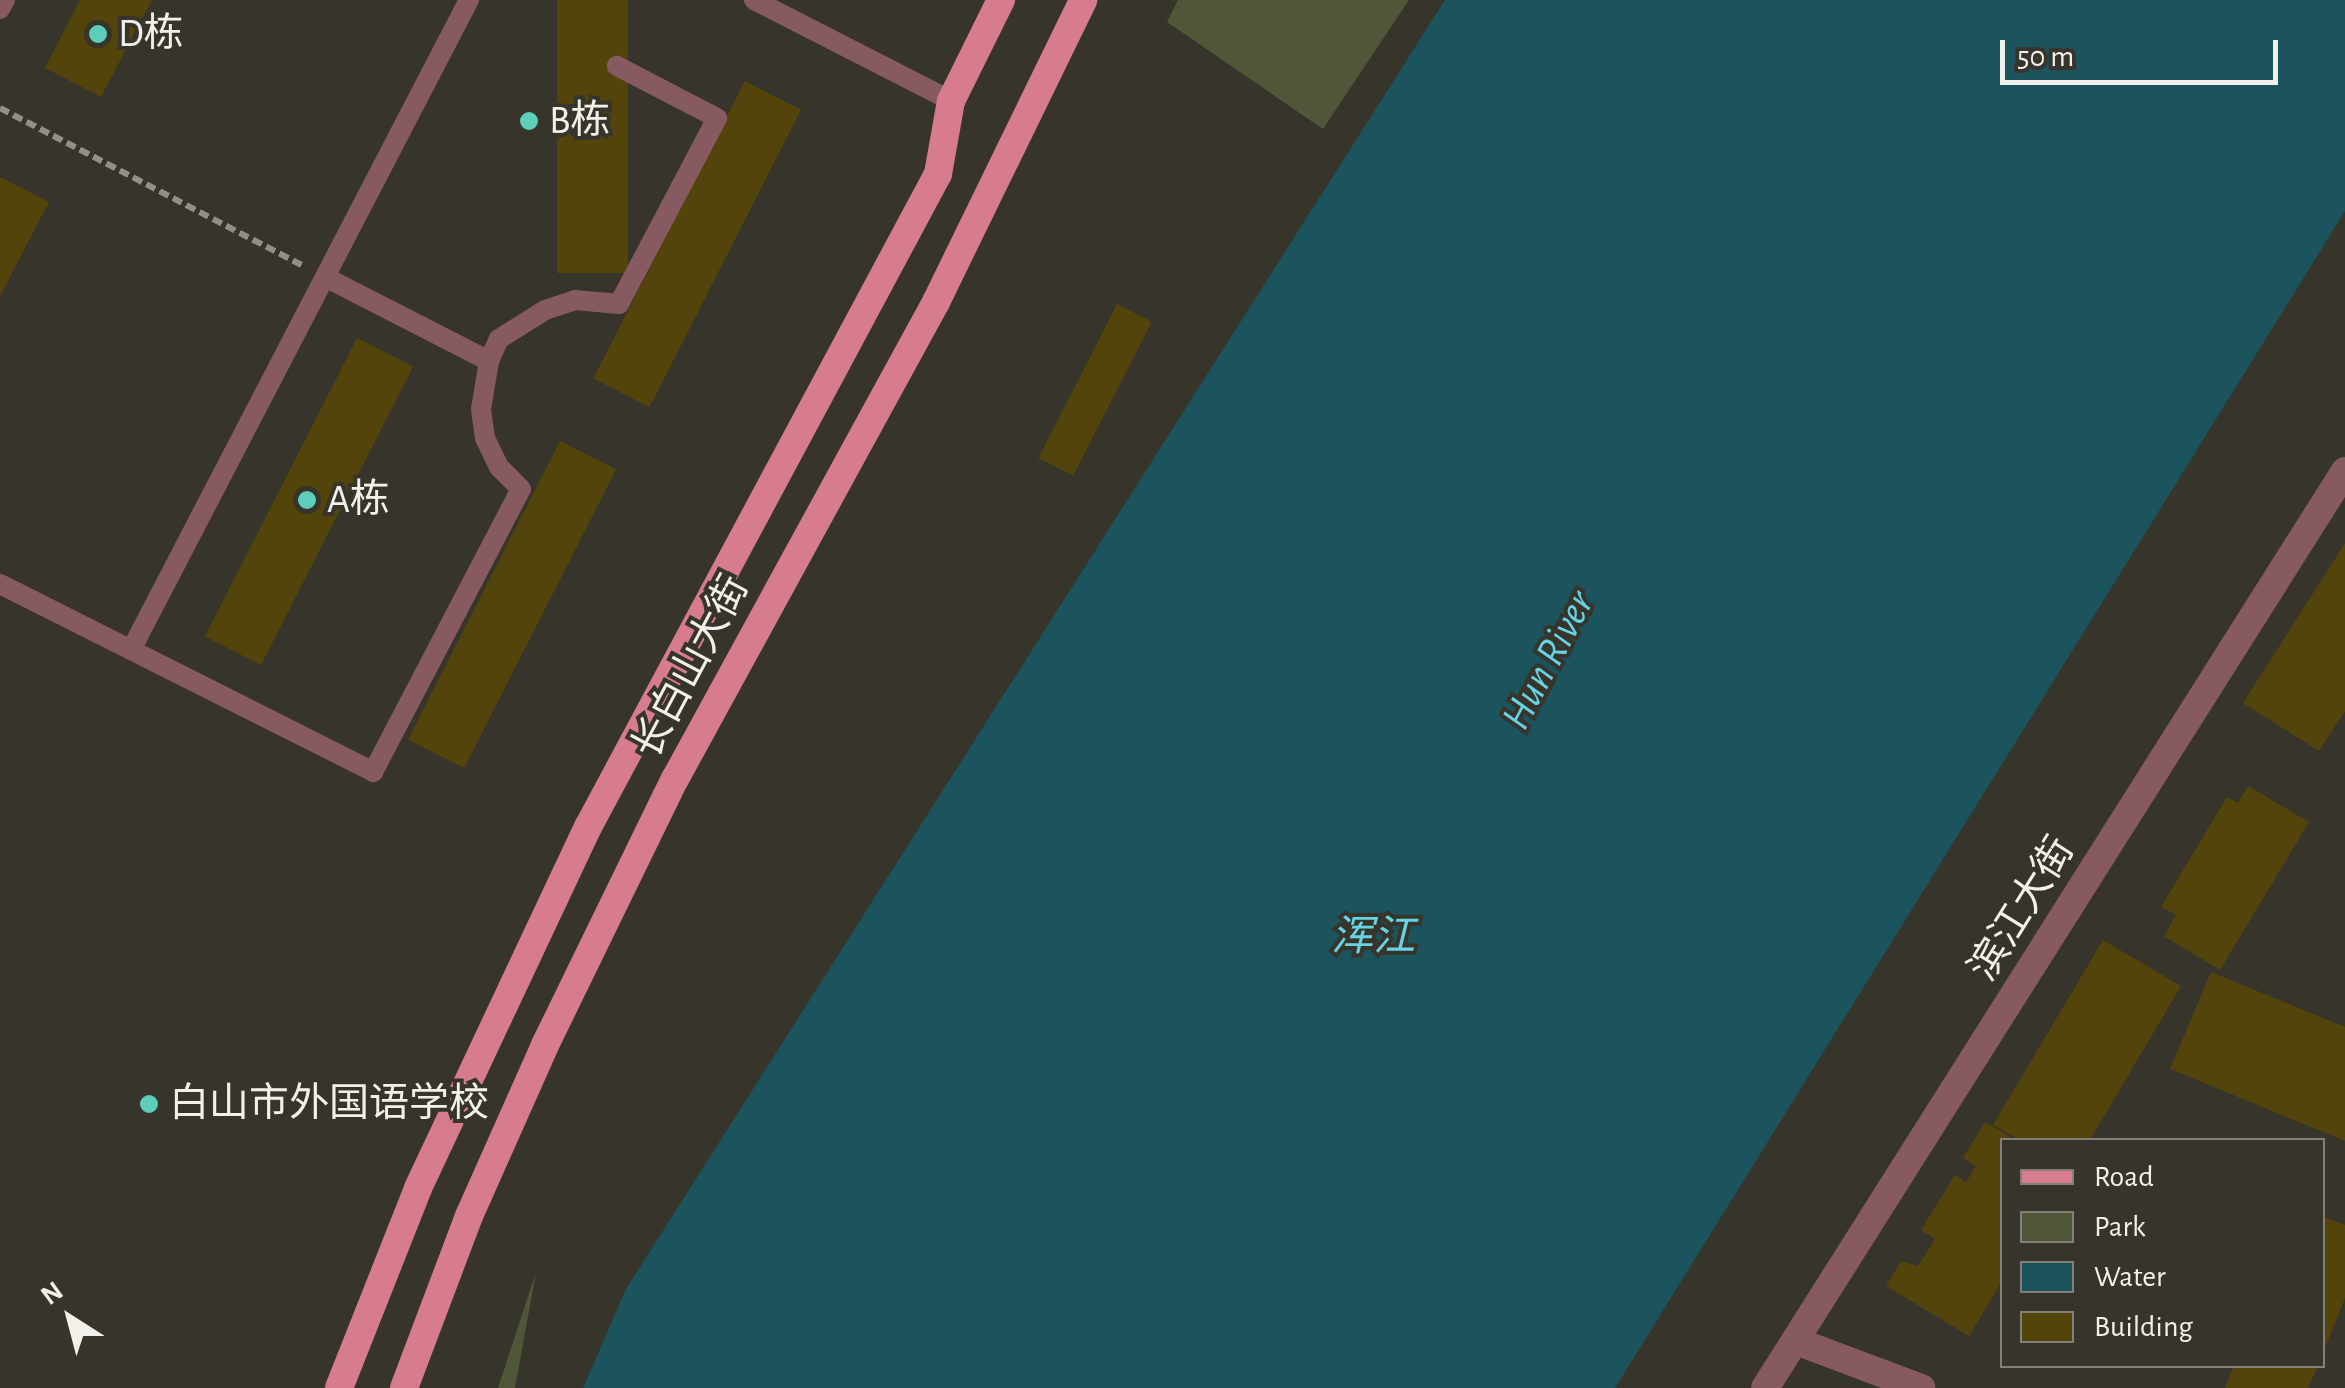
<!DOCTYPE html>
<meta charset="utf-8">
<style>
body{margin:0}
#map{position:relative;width:2345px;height:1388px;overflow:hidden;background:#36342b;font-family:"Alegreya Sans","Noto Sans SC",sans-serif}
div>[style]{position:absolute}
.green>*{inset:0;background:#4f5738}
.water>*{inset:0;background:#1b545c}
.building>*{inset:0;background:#53440b;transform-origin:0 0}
.path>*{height:6px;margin-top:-3px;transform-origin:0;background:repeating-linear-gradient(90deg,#919088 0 10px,transparent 0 15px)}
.service>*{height:20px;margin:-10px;padding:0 10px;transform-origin:10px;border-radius:10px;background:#875a61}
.minor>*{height:28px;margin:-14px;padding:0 14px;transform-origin:14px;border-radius:14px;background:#875a61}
.tertiary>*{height:28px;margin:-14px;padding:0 14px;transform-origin:14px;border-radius:14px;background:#875a61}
.primary>*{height:28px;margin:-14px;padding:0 14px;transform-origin:14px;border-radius:14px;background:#d77c8e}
.dots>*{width:28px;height:28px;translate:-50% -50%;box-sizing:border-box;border:5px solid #36342b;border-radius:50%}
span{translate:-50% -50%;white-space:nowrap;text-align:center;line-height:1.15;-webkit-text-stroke:8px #36342b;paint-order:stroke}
.poi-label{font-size:40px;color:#f1f0ea}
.left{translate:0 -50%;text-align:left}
.street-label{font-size:40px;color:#f1f0ea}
.water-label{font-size:42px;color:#64d4e4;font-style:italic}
.legend{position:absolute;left:2000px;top:1138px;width:325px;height:230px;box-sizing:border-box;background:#36342b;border:2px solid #817f77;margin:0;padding:12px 18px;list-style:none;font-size:30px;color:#f1f0ea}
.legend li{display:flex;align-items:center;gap:20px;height:50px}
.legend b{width:50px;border:2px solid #817f77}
.north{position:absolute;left:20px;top:1268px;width:100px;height:100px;-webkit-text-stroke:8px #36342b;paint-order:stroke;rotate:324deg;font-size:28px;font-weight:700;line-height:40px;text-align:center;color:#f1f0ea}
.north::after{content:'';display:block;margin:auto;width:35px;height:45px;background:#f1f0ea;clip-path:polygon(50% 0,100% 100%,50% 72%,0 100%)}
.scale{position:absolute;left:2000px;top:40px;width:278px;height:45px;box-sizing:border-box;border:5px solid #f1f0ea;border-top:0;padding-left:12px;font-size:30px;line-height:35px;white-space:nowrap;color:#f1f0ea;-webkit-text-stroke:8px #36342b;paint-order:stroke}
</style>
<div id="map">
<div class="green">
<i style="clip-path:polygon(1178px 0,1409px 0,1323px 129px,1167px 22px)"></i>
<i style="clip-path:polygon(536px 1272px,515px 1388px,498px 1388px)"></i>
</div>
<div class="water">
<i style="clip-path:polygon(1445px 0,2345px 0,2345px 211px,1615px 1388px,583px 1388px,626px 1289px)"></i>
</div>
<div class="building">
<i style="clip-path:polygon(80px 0,152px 0,101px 97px,45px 68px)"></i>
<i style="left:557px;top:0;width:71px;height:273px"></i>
<i style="left:745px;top:81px;width:63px;height:334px;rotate:27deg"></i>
<i style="clip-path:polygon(0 177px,49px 202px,0 296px)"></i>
<i style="left:1117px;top:304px;width:39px;height:173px;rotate:27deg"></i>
<i style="left:357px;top:338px;width:63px;height:335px;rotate:27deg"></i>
<i style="left:560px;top:441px;width:63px;height:335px;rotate:27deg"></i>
<i style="clip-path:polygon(2345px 543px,2345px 711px,2319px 751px,2243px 703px)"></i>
<i style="clip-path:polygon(2248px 786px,2309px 822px,2220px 970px,2164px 936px,2176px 915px,2161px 907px,2227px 797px,2238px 803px)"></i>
<i style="clip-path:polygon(2103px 940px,2181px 986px,2090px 1140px,2020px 1140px,1993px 1125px)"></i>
<i style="clip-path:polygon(2211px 972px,2345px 1027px,2345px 1141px,2170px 1069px)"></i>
<i style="clip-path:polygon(1985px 1122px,2016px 1140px,2002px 1140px,2002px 1281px,1969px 1336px,1886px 1286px,1901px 1261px,1918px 1266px,1935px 1239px,1921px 1230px,1955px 1175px,1966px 1182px,1976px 1166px,1963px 1158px)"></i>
<i style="clip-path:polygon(2322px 1216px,2345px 1225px,2345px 1298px,2323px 1353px)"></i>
<i style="clip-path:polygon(2234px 1366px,2318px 1366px,2308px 1388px,2225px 1388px)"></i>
</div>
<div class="path">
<i style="left:0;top:108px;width:340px;rotate:27.5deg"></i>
</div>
<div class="service">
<i style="left:754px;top:0;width:221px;rotate:27.1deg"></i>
<i style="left:0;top:9px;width:10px;rotate:-61deg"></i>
<i style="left:489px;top:361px;width:24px;rotate:-66deg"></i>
<i style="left:499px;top:339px;width:54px;rotate:-32.2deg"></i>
<i style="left:545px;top:310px;width:32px;rotate:-18deg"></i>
<i style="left:575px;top:300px;width:44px;rotate:5.2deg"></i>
<i style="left:619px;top:304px;width:210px;rotate:-62.2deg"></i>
<i style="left:717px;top:118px;width:113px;rotate:-152.5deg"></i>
<i style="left:0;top:584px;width:418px;rotate:26.7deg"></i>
<i style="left:373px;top:772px;width:319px;rotate:-62.4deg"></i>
<i style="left:521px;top:489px;width:31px;rotate:-135deg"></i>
<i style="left:499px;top:467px;width:32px;rotate:-116deg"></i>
<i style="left:485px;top:438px;width:29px;rotate:-98deg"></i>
<i style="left:481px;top:409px;width:49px;rotate:-80.5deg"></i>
<i style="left:489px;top:361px;width:184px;rotate:-152.9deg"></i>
<i style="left:131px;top:650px;width:733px;rotate:-62.53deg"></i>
</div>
<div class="minor">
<i style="left:1796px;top:1341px;width:134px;rotate:20.6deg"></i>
</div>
<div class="tertiary">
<i style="left:1765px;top:1388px;width:1085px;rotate:-57.69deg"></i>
</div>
<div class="primary">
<i style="left:339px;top:1388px;width:215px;rotate:-68.4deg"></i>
<i style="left:418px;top:1188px;width:399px;rotate:-64.8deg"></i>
<i style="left:588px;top:827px;width:741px;rotate:-61.81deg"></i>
<i style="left:938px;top:174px;width:74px;rotate:-79.9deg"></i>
<i style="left:951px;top:101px;width:113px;rotate:-63.7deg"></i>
<i style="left:404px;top:1388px;width:184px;rotate:-69.3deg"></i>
<i style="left:469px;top:1216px;width:187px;rotate:-66deg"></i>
<i style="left:545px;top:1045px;width:296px;rotate:-64deg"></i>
<i style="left:675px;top:779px;width:544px;rotate:-61.31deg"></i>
<i style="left:936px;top:302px;width:336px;rotate:-64deg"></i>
</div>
<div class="dots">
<i style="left:98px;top:34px;background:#5cceba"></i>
<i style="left:529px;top:121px;background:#5cceba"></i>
<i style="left:307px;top:500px;background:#5cceba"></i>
<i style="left:149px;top:1104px;background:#5cceba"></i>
</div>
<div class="poi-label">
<span class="left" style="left:118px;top:34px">D栋</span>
<span class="left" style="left:549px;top:121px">B栋</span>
<span class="left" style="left:327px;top:500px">A栋</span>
<span class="left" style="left:169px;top:1104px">白山市外国语学校</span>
</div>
<div class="street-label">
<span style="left:691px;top:667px;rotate:-62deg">长白山大街</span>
<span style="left:2022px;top:909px;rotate:-58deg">滨江大街</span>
</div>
<div class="water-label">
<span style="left:1548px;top:660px;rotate:-62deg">Hun River</span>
<span style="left:1373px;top:937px">浑江</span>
</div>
<ul class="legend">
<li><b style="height:12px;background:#d77c8e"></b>Road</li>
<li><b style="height:28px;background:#4f5738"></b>Park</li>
<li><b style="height:28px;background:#1b545c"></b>Water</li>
<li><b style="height:28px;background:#53440b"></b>Building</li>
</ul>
<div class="north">N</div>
<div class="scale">50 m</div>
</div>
